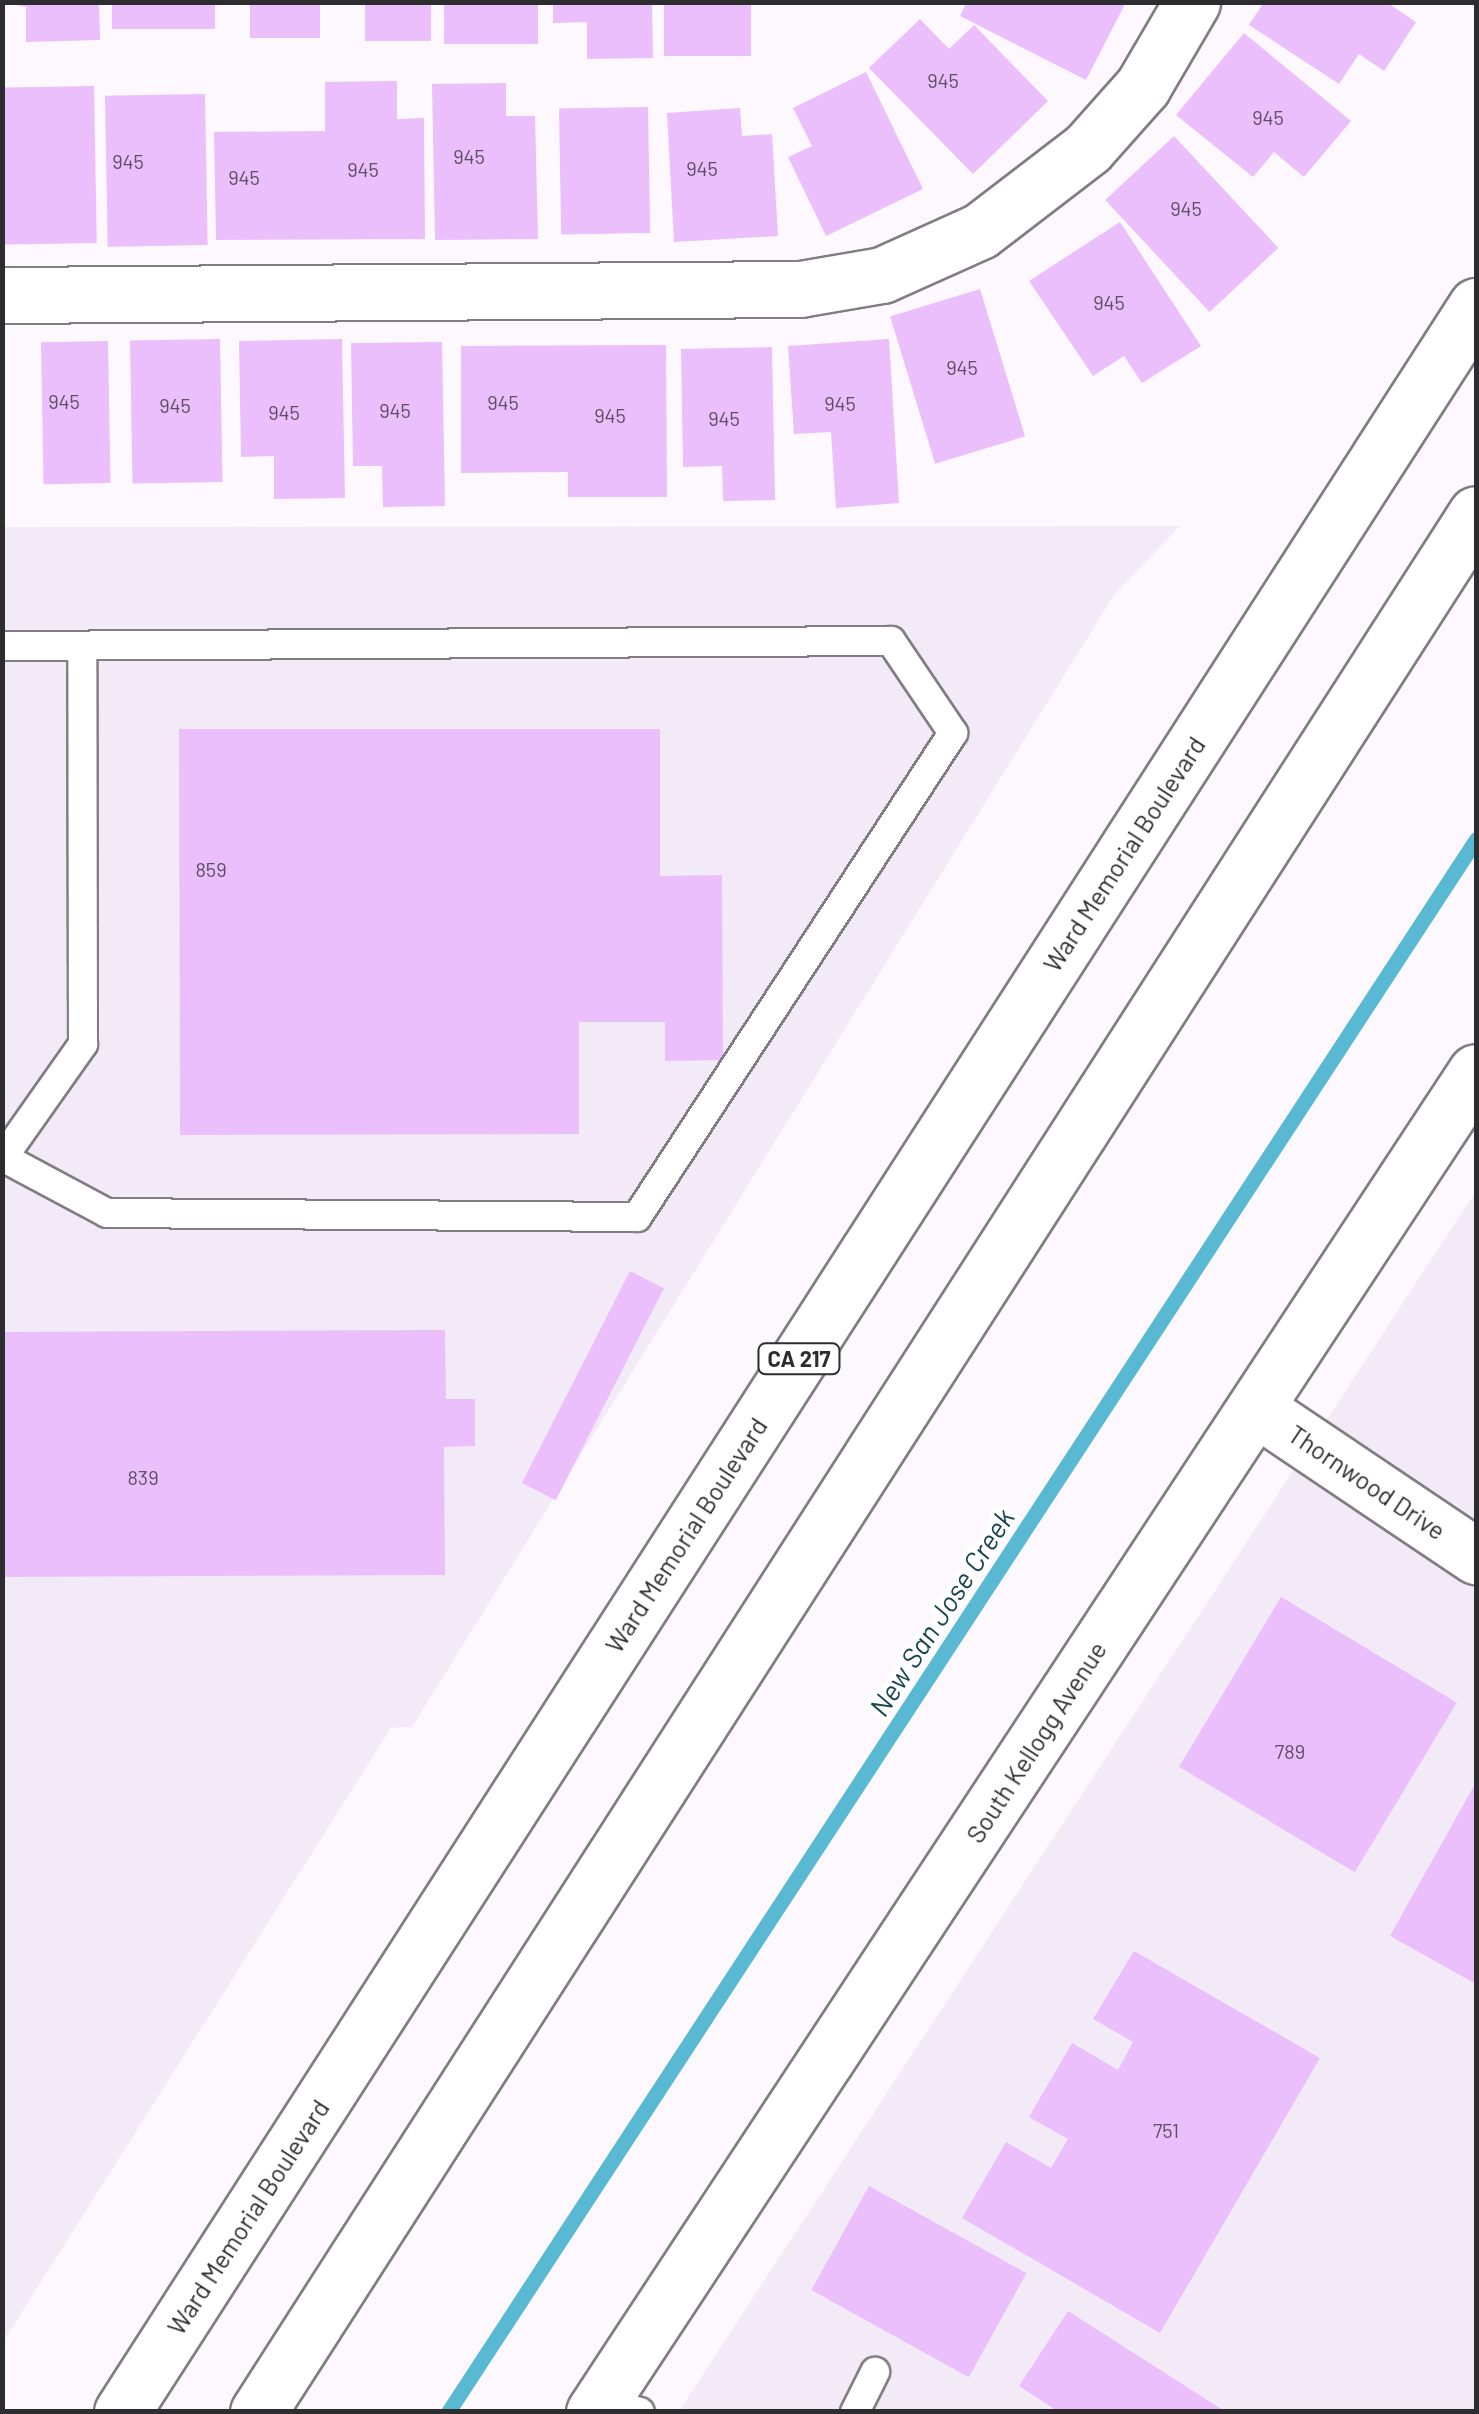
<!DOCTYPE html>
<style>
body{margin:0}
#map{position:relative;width:1479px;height:2414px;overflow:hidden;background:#fcf8fe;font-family:Barlow,sans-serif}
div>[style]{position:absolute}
.built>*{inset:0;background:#f3eaf7}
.stream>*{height:15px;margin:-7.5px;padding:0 7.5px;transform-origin:7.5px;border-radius:7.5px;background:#59b9d2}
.building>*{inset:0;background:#ebbefc;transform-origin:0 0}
.roads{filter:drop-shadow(2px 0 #817d82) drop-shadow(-2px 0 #817d82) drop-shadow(0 2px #817d82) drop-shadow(0 -2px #817d82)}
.lane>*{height:28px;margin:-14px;padding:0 14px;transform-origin:14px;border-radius:14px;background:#fff}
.street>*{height:55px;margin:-27.5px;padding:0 27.5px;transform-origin:27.5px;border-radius:27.5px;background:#fff}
.highway>*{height:55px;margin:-27.5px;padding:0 27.5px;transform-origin:27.5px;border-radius:27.5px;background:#fff}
span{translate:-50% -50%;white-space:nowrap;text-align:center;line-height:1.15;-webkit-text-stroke:10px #fff;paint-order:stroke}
.number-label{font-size:20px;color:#5c5062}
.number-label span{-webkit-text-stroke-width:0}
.shield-label span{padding:2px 8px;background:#fff;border:2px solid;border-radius:8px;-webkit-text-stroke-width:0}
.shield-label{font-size:22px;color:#2d2c2e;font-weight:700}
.street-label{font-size:25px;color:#2d2c2e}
.water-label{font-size:28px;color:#1a4550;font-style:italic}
.frame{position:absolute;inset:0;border:5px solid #2d2c2e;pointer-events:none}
</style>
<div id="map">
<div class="built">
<i style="clip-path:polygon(1180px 526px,1114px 595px,412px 1727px,391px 1728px,3px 2342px,3px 527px)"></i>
<i style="clip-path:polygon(1476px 1191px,1476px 2411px,679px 2411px)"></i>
</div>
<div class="stream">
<i style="left:448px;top:2412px;width:1879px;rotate:-56.83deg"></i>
</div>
<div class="building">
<i style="clip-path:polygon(2px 2px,99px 2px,100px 40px,26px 42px,26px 7px)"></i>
<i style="left:112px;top:2px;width:103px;height:27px"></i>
<i style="left:250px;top:2px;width:70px;height:36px"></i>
<i style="left:365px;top:2px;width:66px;height:39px"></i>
<i style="left:444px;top:2px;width:94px;height:42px"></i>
<i style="clip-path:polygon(553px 2px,652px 2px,653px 58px,587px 59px,587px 22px,553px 23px)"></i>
<i style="left:664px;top:2px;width:87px;height:54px"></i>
<i style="clip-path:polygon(967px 2px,1126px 2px,1086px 80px,960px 16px)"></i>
<i style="clip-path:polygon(1264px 2px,1386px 2px,1416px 22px,1384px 71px,1359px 54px,1339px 84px,1249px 25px)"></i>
<i style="clip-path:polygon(920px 19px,949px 49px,974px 25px,1048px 101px,973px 174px,869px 68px)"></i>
<i style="clip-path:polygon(1244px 33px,1351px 121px,1304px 177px,1274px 152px,1253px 177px,1176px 115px)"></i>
<i style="clip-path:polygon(866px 72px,923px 189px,826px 236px,788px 157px,812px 146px,793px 108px)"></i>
<i style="clip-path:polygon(397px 81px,397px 119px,424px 118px,425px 239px,216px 240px,214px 132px,325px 131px,325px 82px)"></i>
<i style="clip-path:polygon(506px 83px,506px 116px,535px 116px,538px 239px,435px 240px,432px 84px)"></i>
<i style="left:94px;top:86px;width:157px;height:92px;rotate:89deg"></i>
<i style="left:205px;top:94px;width:151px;height:100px;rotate:89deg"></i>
<i style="left:648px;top:107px;width:126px;height:89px;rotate:89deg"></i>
<i style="clip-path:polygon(740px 108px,742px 136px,772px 134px,778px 236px,674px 242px,667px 113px)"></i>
<i style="left:1174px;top:136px;width:153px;height:94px;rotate:47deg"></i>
<i style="clip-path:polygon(1120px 222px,1201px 346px,1142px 383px,1124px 356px,1093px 376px,1029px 281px)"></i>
<i style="left:980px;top:289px;width:154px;height:94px;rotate:73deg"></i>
<i style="left:220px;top:339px;width:143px;height:90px;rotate:89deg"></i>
<i style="clip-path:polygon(342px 339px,345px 498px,274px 499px,274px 456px,241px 457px,239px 341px)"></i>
<i style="clip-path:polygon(889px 339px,899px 503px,836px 508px,831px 432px,794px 434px,788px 346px)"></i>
<i style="left:108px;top:341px;width:142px;height:67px;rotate:89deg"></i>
<i style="clip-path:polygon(442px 342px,445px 506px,383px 507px,382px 466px,353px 466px,351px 343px)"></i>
<i style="clip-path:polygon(666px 345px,667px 497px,568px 497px,568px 472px,461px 473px,461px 346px)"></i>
<i style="clip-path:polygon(772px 347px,775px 500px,723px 501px,722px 466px,683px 467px,681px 349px)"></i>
<i style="clip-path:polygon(179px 729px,660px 729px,660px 876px,722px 875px,723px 1060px,665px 1061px,665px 1022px,579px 1022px,579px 1134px,180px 1135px)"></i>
<i style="left:630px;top:1271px;width:38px;height:238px;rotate:27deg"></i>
<i style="clip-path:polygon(445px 1330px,446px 1399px,475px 1399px,475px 1446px,444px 1447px,445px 1575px,2px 1577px,2px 1332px)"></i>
<i style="left:1281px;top:1597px;width:205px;height:198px;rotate:31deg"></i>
<i style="clip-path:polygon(1476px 1782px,1476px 1984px,1390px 1936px)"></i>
<i style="clip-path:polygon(1134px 1951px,1320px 2058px,1160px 2333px,962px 2218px,1006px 2142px,1051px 2168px,1068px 2139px,1029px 2117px,1072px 2043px,1118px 2070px,1133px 2042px,1093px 2019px)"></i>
<i style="left:869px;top:2186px;width:180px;height:119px;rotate:29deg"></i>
<i style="clip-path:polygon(1068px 2311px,1226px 2412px,1059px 2412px,1019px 2386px)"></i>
</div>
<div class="roads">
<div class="lane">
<i style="left:2px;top:646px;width:889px;rotate:-0.32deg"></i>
<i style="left:891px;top:641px;width:111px;rotate:56deg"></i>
<i style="left:953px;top:733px;width:578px;rotate:123.14deg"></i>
<i style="left:637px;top:1217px;width:530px;rotate:-179.57deg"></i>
<i style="left:107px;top:1213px;width:119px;rotate:-151.9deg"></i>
<i style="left:2px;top:1159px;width:141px;rotate:-54.8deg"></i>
<i style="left:83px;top:1044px;width:398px;rotate:-90.1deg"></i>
<i style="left:601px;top:2402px;width:40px;rotate:14.4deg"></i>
<i style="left:855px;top:2412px;width:45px;rotate:-63.4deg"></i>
</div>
<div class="street">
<i style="left:2px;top:295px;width:798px;rotate:-0.43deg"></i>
<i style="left:800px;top:289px;width:83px;rotate:-9.7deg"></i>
<i style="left:882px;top:275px;width:107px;rotate:-24.2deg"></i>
<i style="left:980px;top:231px;width:136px;rotate:-37.5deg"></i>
<i style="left:1088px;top:148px;width:83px;rotate:-48.4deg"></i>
<i style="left:1143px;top:86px;width:97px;rotate:-59.7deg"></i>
<i style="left:1257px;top:1409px;width:264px;rotate:33.9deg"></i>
<i style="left:594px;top:2412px;width:1604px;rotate:-56.65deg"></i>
</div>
<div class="highway">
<i style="left:122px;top:2412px;width:2504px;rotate:-57.26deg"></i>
<i style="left:258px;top:2412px;width:2255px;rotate:-57.31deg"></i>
</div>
</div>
<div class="number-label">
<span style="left:943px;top:80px">945</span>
<span style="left:1268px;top:117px">945</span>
<span style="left:469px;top:156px">945</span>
<span style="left:128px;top:161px">945</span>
<span style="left:702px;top:168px">945</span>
<span style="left:363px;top:169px">945</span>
<span style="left:244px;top:177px">945</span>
<span style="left:1186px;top:208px">945</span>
<span style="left:1109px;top:302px">945</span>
<span style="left:962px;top:367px">945</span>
<span style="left:64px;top:401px">945</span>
<span style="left:503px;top:402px">945</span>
<span style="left:840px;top:403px">945</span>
<span style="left:175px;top:405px">945</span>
<span style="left:395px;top:410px">945</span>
<span style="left:284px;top:412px">945</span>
<span style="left:610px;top:415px">945</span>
<span style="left:724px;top:418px">945</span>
<span style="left:211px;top:869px">859</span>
<span style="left:143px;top:1477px">839</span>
<span style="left:1290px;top:1751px">789</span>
<span style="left:1166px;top:2130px">751</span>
</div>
<div class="shield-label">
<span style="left:799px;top:1359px">CA 217</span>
</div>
<div class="street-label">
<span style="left:1124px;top:854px;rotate:-57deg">Ward Memorial Boulevard</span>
<span style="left:1367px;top:1482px;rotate:34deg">Thornwood Drive</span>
<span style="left:686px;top:1535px;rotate:-57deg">Ward Memorial Boulevard</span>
<span style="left:1036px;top:1742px;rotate:-57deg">South Kellogg Avenue</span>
<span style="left:248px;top:2217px;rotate:-57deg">Ward Memorial Boulevard</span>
</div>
<div class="water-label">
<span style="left:941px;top:1612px;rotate:-57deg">New San Jose Creek</span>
</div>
<div class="frame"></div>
</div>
